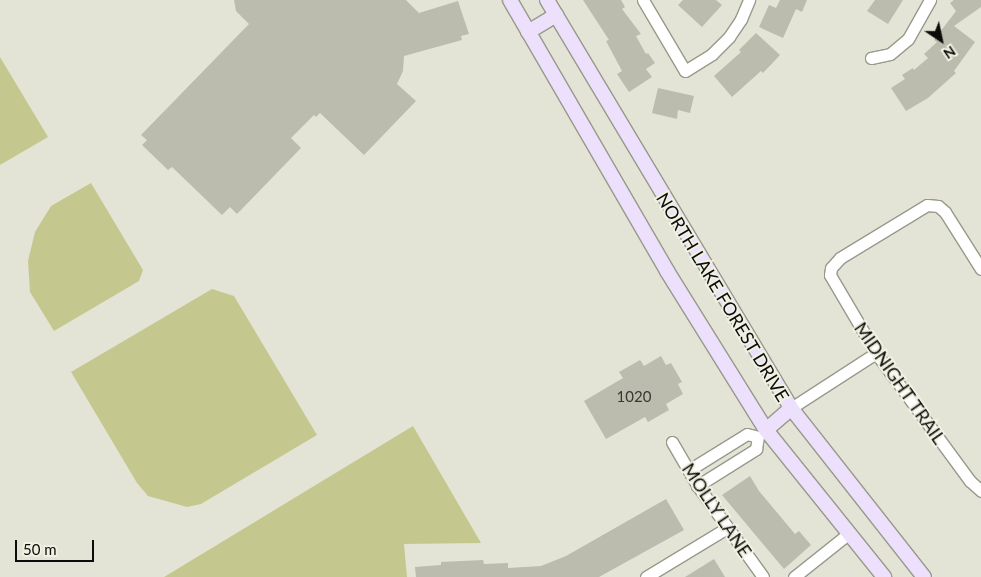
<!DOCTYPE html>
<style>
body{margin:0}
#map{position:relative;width:981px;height:577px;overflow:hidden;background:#e3e4d6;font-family:Lato,sans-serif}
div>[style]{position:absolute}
.green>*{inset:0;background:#c5c88e}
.building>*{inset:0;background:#bbbcad}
.roads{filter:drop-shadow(1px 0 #98998b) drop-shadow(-1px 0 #98998b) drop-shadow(0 1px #98998b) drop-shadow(0 -1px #98998b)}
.minor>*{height:11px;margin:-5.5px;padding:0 5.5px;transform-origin:5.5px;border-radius:5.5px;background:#fff}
.major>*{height:14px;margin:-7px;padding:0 7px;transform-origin:7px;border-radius:7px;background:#ede0fd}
span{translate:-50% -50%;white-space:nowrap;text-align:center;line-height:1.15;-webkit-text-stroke:4px #f0f1e3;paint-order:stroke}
.number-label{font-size:15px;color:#383831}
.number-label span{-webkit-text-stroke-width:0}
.street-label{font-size:18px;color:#0c0c08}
.north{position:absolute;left:916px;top:15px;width:50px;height:50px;-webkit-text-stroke:4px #f0f1e3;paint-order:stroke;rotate:146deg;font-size:14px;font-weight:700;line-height:20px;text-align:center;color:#0c0c08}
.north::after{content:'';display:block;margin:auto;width:18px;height:22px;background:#0c0c08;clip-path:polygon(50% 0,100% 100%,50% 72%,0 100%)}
.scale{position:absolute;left:15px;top:540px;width:79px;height:22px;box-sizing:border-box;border:2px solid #0c0c08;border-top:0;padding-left:6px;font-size:15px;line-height:18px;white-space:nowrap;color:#0c0c08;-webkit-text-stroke:4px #f0f1e3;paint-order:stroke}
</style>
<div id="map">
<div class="green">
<i style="clip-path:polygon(0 57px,48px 137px,0 165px)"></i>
<i style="clip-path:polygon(91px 183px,143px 270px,139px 281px,54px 331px,30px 292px,28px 261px,35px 232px,51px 206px)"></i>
<i style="clip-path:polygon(212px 289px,234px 296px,317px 435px,201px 504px,187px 507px,148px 496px,137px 483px,71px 372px)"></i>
<i style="clip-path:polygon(413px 426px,481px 543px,404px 544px,407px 577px,164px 577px)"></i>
</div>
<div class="building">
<i style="clip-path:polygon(234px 0,406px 0,419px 13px,458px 1px,469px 34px,461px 36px,462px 40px,404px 56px,403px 71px,397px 84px,416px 101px,364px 155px,320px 113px,316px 117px,314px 115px,291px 138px,301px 148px,237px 214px,230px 207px,222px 215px,172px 167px,168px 170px,142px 145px,147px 140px,141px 135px,249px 24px,236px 11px)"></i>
<i style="clip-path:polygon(583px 0,621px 0,625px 7px,622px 9px,641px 34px,636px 36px,646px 54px,648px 53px,655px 63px,646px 69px,652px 77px,629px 92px,617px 74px,622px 71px,606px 41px,609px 40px)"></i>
<i style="clip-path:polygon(683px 0,716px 0,722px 5px,702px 27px,678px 5px)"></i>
<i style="clip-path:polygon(780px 0,807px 0,802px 12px,796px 9px,783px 38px,759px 27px,769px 5px,776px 8px)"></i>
<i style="clip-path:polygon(875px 0,903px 0,888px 24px,867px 11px)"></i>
<i style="clip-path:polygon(954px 0,981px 0,981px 7px,954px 26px,975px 42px,954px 71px,956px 73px,928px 98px,906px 111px,891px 88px,905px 79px,902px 75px,913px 68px,914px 70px,928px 58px,924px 54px,937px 42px,934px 40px,956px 11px,950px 3px)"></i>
<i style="clip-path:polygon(756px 33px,780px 55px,763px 73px,761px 71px,732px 97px,714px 76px,741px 52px,739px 50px)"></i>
<i style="clip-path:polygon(658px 88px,694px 96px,690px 113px,678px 110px,677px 119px,652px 113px)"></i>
<i style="clip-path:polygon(661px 356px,666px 365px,671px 363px,682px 382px,678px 384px,683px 394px,666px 404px,669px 410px,648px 422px,645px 417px,606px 439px,584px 401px,623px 378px,619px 372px,640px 360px,644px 366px)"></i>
<i style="clip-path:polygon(750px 476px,759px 491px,795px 534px,799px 531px,811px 545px,784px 569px,722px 495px)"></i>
<i style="clip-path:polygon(666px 499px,684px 530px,599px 577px,416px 577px,415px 567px,441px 565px,441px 562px,483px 560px,484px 564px,508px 563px,508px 568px,541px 566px,566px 556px)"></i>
<i style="clip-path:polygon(714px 559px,725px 577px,685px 577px)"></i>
</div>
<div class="roads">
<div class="minor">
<i style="left:643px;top:0;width:82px;rotate:59.4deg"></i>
<i style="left:685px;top:71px;width:32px;rotate:-32deg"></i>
<i style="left:712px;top:54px;width:24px;rotate:-45deg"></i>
<i style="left:729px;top:37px;width:22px;rotate:-56deg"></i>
<i style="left:741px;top:19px;width:21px;rotate:-67deg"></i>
<i style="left:871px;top:58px;width:19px;rotate:-12deg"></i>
<i style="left:890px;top:54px;width:23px;rotate:-40deg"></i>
<i style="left:908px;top:39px;width:45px;rotate:-60.6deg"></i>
<i style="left:981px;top:269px;width:67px;rotate:-122.3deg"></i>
<i style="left:945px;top:212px;width:9px;rotate:-139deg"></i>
<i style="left:938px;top:206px;width:11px;rotate:-175deg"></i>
<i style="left:927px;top:205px;width:102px;rotate:148.7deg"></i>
<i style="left:840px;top:258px;width:13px;rotate:132deg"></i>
<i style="left:831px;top:268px;width:7px;rotate:98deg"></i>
<i style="left:830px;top:275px;width:91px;rotate:59.5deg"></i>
<i style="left:876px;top:353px;width:159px;rotate:53.7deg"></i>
<i style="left:970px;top:481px;width:15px;rotate:42deg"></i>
<i style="left:791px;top:408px;width:101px;rotate:-32.9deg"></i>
<i style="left:672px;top:442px;width:50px;rotate:59.8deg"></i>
<i style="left:697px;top:485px;width:113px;rotate:54.3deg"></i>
<i style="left:689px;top:470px;width:68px;rotate:-31.8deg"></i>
<i style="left:747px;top:434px;width:11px;rotate:15deg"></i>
<i style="left:697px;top:486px;width:70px;rotate:-32.1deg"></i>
<i style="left:756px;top:449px;width:12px;rotate:-81deg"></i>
<i style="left:646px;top:577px;width:95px;rotate:-31.2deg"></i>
<i style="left:794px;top:577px;width:69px;rotate:-38.5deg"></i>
</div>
<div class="major">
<i style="left:510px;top:0;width:313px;rotate:59.9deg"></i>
<i style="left:667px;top:271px;width:187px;rotate:58.1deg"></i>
<i style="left:766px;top:430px;width:189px;rotate:51.2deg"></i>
<i style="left:547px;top:0;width:475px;rotate:59.1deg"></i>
<i style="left:791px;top:408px;width:215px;rotate:51.8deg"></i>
<i style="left:528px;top:32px;width:33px;rotate:-31deg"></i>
<i style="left:766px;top:430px;width:33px;rotate:-41deg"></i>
</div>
</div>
<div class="number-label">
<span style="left:634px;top:397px">1020</span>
</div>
<div class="street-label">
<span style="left:723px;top:297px;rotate:59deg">NORTH LAKE FOREST DRIVE</span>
<span style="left:900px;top:383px;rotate:55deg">MIDNIGHT TRAIL</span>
<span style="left:717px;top:510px;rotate:56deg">MOLLY LANE</span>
</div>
<div class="north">N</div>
<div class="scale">50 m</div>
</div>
